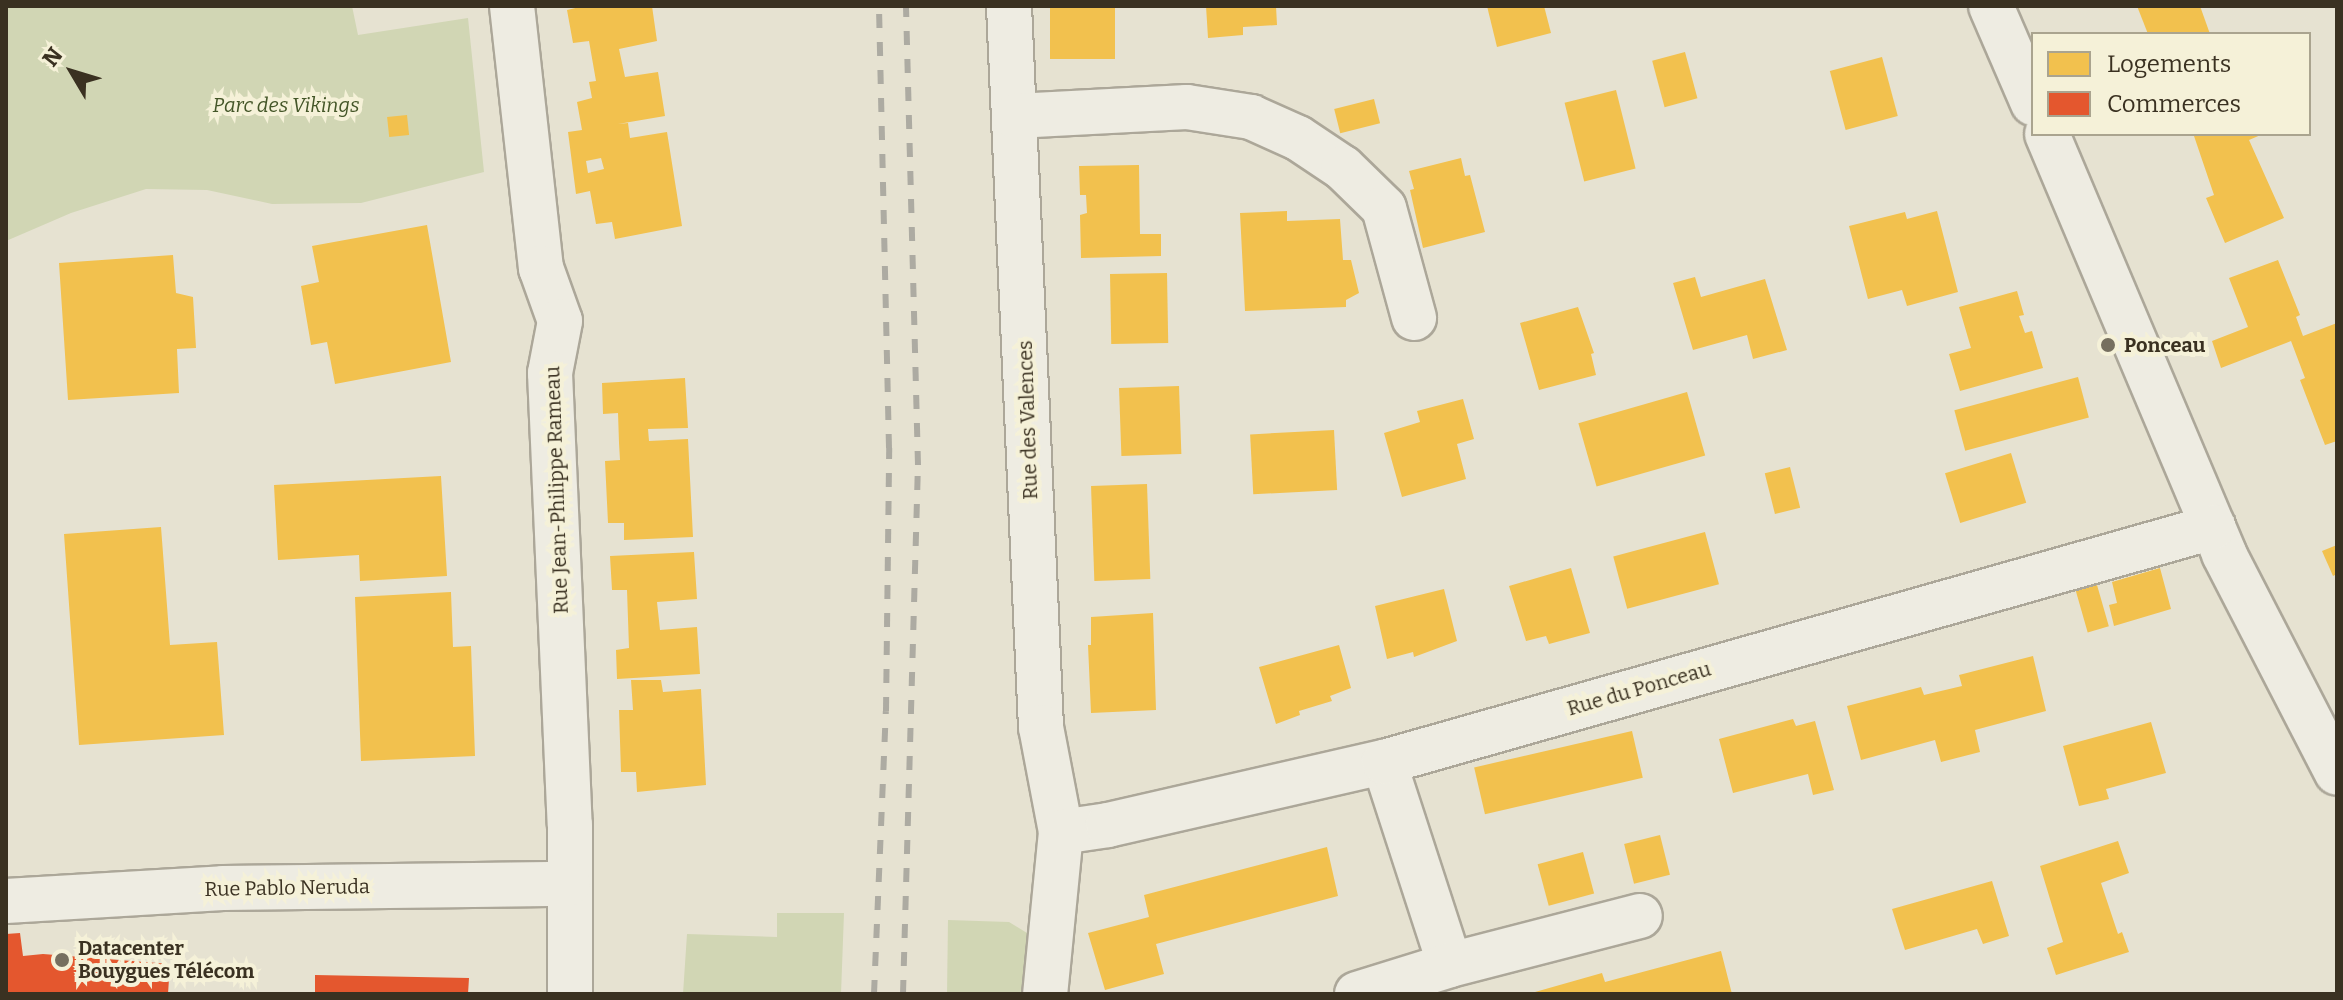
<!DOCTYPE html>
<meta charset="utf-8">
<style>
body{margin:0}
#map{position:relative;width:2343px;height:1000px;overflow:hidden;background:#e6e2d1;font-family:Bitter,serif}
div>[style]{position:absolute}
.green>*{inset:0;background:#d1d6b4}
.homes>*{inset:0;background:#f2c14e;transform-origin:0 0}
.shops>*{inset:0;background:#e4572e}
.roads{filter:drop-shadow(2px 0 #aca799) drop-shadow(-2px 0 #aca799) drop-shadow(0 2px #aca799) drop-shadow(0 -2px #aca799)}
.minor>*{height:44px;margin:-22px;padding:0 22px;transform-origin:22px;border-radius:22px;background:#eeece2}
.rail>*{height:6px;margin-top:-3px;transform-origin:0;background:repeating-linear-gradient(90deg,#adaba2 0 14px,transparent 0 28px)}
.dots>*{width:22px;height:22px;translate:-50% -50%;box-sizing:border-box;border:4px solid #f5f1d8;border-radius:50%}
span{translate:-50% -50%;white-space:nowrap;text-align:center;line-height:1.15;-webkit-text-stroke:8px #f5f1d8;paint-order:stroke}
.park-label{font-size:20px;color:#445628;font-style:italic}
.poi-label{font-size:20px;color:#3a3121;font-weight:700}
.left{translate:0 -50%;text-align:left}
.street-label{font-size:20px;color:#3a3121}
.frame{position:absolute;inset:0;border:8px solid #3a3121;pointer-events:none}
.legend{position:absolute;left:2031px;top:32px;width:280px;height:104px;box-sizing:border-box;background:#f5f1d8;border:2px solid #aaa48f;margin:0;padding:10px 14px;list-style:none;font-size:24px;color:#3a3121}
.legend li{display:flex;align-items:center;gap:16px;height:40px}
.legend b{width:40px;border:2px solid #aaa48f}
.north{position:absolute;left:32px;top:32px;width:80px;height:80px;-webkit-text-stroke:6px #f5f1d8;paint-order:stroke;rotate:308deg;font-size:22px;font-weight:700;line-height:32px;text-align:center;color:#3a3121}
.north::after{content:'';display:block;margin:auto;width:28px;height:36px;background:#3a3121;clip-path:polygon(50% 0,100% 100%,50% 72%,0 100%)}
</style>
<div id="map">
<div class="green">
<i style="clip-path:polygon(6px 6px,352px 6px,358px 35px,468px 18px,484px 172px,361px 203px,272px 204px,207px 190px,146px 189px,71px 213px,6px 241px)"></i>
<i style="clip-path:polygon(777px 913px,844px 913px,841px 994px,683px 994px,687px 934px,777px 937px)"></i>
<i style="clip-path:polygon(948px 920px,1009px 922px,1027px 933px,1027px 994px,947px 994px)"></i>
</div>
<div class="homes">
<i style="clip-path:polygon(evenodd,584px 6px,652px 6px,657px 41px,619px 49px,625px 77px,658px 72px,665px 116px,618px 124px,628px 123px,630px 138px,667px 132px,682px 226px,615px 239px,612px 222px,596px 224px,590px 191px,576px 194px,568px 132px,582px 130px,577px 102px,592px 98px,589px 82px,596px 81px,589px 41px,573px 43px,567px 10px,584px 6px,601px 158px,604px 169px,588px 173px,586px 161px,601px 158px)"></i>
<i style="left:1050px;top:6px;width:65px;height:53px"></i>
<i style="clip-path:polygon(1206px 6px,1276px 6px,1277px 25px,1243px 27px,1243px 35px,1208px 38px)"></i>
<i style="clip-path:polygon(1487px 6px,1544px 6px,1551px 33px,1497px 47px)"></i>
<i style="clip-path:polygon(2137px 6px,2200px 6px,2210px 34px,2148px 34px)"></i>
<i style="left:1685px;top:52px;width:48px;height:34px;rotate:75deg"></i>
<i style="left:1882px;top:57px;width:61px;height:54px;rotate:75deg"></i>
<i style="left:1616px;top:90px;width:81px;height:53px;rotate:76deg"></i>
<i style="left:1374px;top:99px;width:25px;height:41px;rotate:76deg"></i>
<i style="left:407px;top:115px;width:20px;height:20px;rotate:84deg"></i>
<i style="clip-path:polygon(2198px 134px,2263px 134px,2249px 140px,2284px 218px,2225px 243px,2206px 198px,2214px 195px,2194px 136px)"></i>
<i style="clip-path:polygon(1461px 158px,1465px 176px,1470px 175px,1485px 232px,1423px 248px,1410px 190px,1414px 189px,1409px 171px)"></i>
<i style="clip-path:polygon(1139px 165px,1140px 234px,1161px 234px,1161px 256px,1081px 258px,1080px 215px,1087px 213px,1086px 195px,1080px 195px,1079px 166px)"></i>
<i style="clip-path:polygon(1287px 211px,1287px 221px,1340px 219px,1343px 260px,1351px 260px,1359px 293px,1346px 300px,1346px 307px,1245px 311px,1240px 213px)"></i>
<i style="clip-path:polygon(1937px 211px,1958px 292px,1907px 306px,1902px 290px,1868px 299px,1849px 226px,1905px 212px,1907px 219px)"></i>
<i style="clip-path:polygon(427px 225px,451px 362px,335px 384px,327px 342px,311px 345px,301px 286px,319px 282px,312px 246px)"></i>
<i style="clip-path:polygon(173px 255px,176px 293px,193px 297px,196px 348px,177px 349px,179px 393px,68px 400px,59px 263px)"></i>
<i style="clip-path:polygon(2278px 260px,2300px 315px,2296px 317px,2303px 336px,2337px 323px,2337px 441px,2325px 445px,2300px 380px,2305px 378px,2291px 341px,2221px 368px,2212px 341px,2248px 327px,2229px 278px)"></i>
<i style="left:1167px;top:273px;width:70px;height:57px;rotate:89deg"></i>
<i style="clip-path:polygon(1695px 277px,1701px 297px,1765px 279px,1787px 350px,1753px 359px,1747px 335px,1693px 350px,1673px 283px)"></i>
<i style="clip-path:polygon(2017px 291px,2024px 315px,2019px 316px,2025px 333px,2032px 331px,2043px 368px,1960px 391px,1949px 354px,1971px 348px,1959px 307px)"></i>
<i style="clip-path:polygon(1578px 307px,1594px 353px,1591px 354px,1596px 375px,1539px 390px,1520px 323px)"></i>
<i style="left:2078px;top:377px;width:42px;height:128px;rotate:75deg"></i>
<i style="clip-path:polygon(685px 378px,688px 428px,648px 429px,649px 441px,688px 439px,693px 537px,624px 540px,624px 523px,608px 523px,605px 461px,620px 460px,619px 443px,618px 413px,603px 414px,602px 383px)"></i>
<i style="left:1179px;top:386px;width:68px;height:60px;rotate:88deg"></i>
<i style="left:1687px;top:392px;width:66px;height:113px;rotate:74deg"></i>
<i style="clip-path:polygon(1463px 399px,1474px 439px,1457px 444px,1466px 479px,1402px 497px,1384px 433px,1420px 422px,1417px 411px)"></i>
<i style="left:1334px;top:430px;width:60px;height:84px;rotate:87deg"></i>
<i style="left:2011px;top:453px;width:52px;height:69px;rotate:73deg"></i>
<i style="left:1790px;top:467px;width:42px;height:26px;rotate:76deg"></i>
<i style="clip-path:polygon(441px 476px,447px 576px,360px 581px,359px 555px,278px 560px,274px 485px)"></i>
<i style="left:1147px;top:484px;width:95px;height:56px;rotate:88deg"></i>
<i style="clip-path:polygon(161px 527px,170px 645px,217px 642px,224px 735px,79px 745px,64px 534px)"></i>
<i style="left:1705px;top:532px;width:54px;height:95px;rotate:75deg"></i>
<i style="clip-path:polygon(2337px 545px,2337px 574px,2333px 576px,2322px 551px)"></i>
<i style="clip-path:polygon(694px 552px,697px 599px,657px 602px,660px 630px,697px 627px,700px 674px,617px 679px,616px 650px,629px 648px,627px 590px,612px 590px,610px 556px)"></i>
<i style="clip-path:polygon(1571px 568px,1590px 633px,1549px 644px,1546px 636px,1526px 641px,1509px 586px)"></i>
<i style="clip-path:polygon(2160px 568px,2171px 609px,2114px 626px,2109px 605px,2117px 603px,2112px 582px)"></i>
<i style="left:2097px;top:585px;width:43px;height:22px;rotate:74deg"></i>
<i style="clip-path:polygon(1444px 589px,1457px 641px,1414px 657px,1413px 652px,1387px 659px,1375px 606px)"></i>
<i style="clip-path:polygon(451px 592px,453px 647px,471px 646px,475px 756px,361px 761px,355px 597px)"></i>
<i style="clip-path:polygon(1153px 613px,1156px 710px,1091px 713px,1088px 645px,1091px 645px,1091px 617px)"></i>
<i style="clip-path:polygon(1339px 645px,1351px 688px,1330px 696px,1332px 701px,1299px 711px,1300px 715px,1276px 724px,1259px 667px)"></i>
<i style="clip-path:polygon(2033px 656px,2046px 711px,1975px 730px,1980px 752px,1941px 762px,1935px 740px,1861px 760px,1847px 706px,1921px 687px,1924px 695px,1962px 686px,1959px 675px)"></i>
<i style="clip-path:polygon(631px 680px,661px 680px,663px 692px,701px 689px,706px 785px,637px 792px,636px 772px,621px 772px,619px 710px,633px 710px)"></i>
<i style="clip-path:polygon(1793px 719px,1796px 726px,1815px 721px,1834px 790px,1813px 795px,1808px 774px,1733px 793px,1719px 739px)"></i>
<i style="clip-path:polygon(2151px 722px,2166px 773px,2106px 789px,2109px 799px,2079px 806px,2063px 746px)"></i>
<i style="left:1632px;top:731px;width:48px;height:162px;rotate:77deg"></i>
<i style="left:1660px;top:835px;width:41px;height:37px;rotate:76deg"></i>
<i style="clip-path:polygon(2118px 841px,2129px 873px,2101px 883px,2118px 934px,2122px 932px,2129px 952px,2056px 975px,2047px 948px,2063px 942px,2040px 866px)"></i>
<i style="clip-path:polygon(1327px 847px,1338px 896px,1156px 944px,1164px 974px,1105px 990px,1088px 933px,1149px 917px,1144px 895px)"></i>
<i style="left:1583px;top:852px;width:43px;height:47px;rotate:75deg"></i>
<i style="clip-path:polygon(1992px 881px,2009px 936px,1983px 944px,1977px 929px,1905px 950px,1892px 909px)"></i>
<i style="clip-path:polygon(1721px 951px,1732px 994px,1528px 994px,1602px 973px,1605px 982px)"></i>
</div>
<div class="shops">
<i style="clip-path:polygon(20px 933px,23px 956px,43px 954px,170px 964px,168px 994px,6px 994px,6px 934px)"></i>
<i style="clip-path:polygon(315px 975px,469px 978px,468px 994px,315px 994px)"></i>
</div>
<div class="roads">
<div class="minor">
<i style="left:512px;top:6px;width:264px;rotate:83.7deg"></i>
<i style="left:541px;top:268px;width:56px;rotate:70.3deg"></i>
<i style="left:560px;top:321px;width:53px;rotate:100.9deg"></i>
<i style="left:550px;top:373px;width:452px;rotate:87.5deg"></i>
<i style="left:570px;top:825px;width:169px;rotate:90deg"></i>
<i style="left:1009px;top:6px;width:722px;rotate:87.46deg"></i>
<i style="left:1041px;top:727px;width:107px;rotate:79.2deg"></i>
<i style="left:1061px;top:832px;width:163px;rotate:95.6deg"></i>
<i style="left:1991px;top:6px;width:106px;rotate:66.6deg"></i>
<i style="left:1015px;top:116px;width:172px;rotate:-3deg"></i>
<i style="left:1187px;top:107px;width:65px;rotate:8.9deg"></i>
<i style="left:1251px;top:117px;width:51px;rotate:24.1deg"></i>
<i style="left:1298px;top:138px;width:54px;rotate:33.7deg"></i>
<i style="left:1343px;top:168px;width:57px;rotate:44.3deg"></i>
<i style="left:1384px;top:208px;width:114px;rotate:74.7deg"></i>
<i style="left:2047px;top:134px;width:456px;rotate:67.1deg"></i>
<i style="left:2224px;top:554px;width:246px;rotate:62.7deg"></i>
<i style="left:1384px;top:762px;width:213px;rotate:72deg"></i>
<i style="left:1450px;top:965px;width:196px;rotate:-14.5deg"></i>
<i style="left:1061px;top:832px;width:48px;rotate:-8.5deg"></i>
<i style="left:1108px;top:825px;width:283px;rotate:-12.9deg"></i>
<i style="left:1384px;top:762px;width:862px;rotate:-15.83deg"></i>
<i style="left:6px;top:901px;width:217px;rotate:-3.4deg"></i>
<i style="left:223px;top:888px;width:345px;rotate:-0.7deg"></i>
<i style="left:1357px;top:994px;width:97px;rotate:-17.3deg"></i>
</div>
</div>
<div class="rail">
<i style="left:874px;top:994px;width:283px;rotate:-87.6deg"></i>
<i style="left:886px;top:711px;width:263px;rotate:-89.3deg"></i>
<i style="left:889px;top:448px;width:442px;rotate:-91.3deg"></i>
<i style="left:903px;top:994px;width:529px;rotate:-88.38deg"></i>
<i style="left:918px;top:465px;width:459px;rotate:-91.5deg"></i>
</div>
<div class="dots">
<i style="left:2108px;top:345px;background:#766f5f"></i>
<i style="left:62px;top:960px;background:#766f5f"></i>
</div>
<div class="park-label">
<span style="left:286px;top:105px">Parc des Vikings</span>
</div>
<div class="poi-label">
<span class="left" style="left:2124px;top:345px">Ponceau</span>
<span class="left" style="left:78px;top:960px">Datacenter<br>Bouygues Télécom</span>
</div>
<div class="street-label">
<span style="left:1028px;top:420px;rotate:-92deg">Rue des Valences</span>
<span style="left:557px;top:490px;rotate:-92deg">Rue Jean-Philippe Rameau</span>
<span style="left:1639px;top:689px;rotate:-16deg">Rue du Ponceau</span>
<span style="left:287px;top:888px;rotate:-1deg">Rue Pablo Neruda</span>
</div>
<div class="frame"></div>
<ul class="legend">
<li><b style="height:22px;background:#f2c14e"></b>Logements</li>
<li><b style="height:22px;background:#e4572e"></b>Commerces</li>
</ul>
<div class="north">N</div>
</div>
